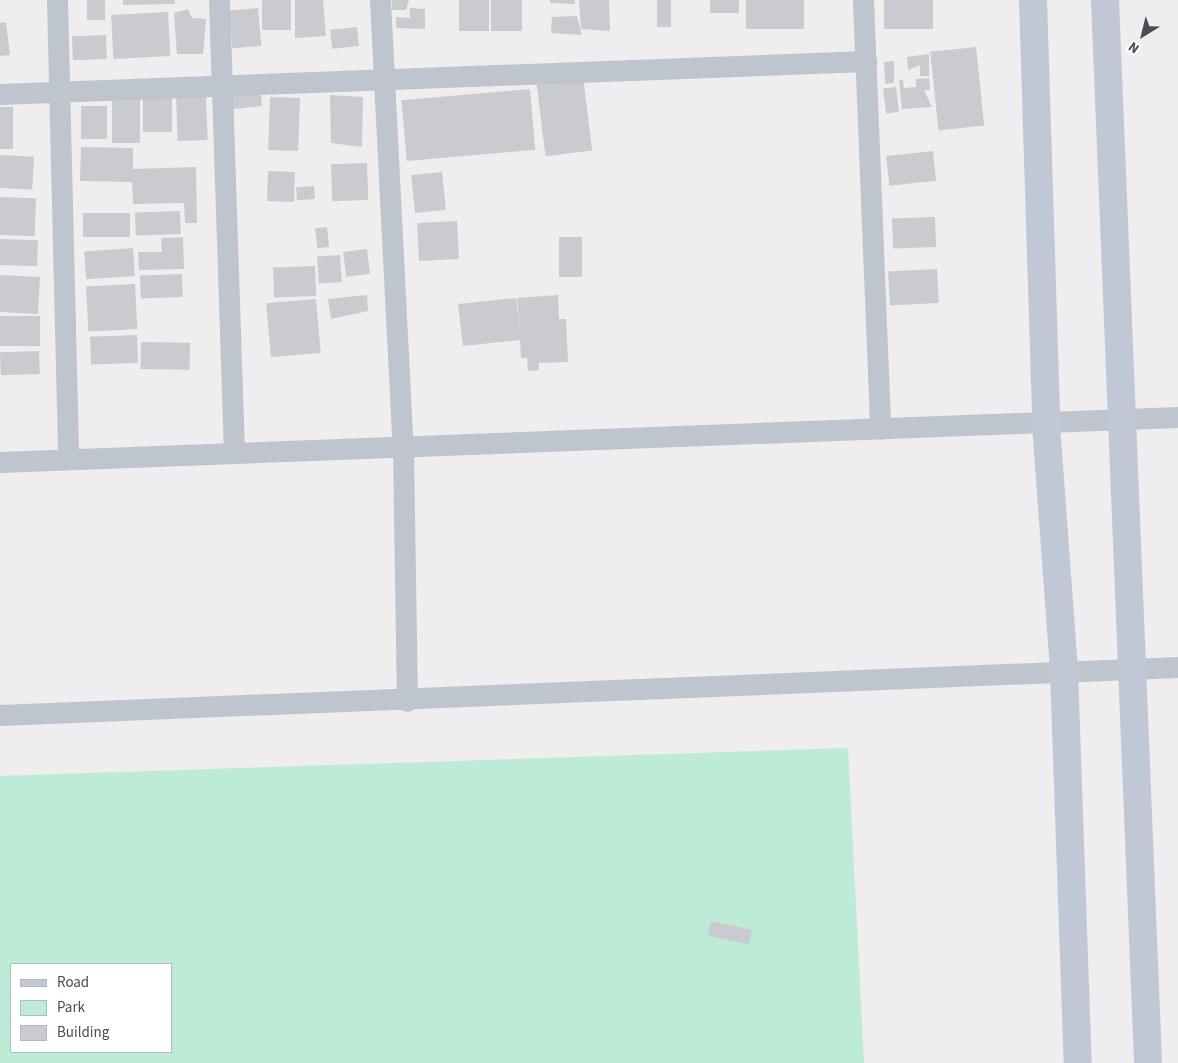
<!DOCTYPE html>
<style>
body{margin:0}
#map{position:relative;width:1178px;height:1063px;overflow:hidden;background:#efeded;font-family:"Source Sans 3",sans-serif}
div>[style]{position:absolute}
.green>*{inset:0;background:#bdebd5}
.building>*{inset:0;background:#cacbd1;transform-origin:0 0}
.minor>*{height:21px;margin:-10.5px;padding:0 10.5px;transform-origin:10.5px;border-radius:10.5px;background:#bec5ce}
.secondary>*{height:28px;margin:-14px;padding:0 14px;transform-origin:14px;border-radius:14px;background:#c0c7d5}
span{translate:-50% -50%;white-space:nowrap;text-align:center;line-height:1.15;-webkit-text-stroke:5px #fff;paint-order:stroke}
.legend{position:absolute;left:10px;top:963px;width:162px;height:90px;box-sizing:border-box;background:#fff;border:1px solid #b5b8bd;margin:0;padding:6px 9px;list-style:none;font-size:15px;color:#464d59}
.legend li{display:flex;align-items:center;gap:10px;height:25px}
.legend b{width:25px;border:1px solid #b5b8bd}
.north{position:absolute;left:1118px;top:10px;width:50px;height:50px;-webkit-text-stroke:4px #fff;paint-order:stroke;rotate:216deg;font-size:14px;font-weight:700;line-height:20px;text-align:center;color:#464d59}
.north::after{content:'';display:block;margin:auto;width:18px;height:22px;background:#464d59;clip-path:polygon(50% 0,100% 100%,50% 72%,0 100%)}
</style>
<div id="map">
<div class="green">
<i style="clip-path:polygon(evenodd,848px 748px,864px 1063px,0 1063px,0 776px,848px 748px,11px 964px,171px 964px,171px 1052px,11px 1052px,11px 964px)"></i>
</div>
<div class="building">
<i style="left:87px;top:0;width:18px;height:20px"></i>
<i style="clip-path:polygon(123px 0,175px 0,175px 4px,123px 5px)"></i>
<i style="left:262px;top:0;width:29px;height:30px"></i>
<i style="clip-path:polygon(295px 0,323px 0,326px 36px,295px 38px)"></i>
<i style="clip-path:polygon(392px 0,409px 0,406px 10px,392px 10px)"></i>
<i style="left:459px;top:0;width:30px;height:31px"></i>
<i style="left:491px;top:0;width:31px;height:31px"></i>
<i style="clip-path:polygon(550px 0,575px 0,575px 4px,550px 3px)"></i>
<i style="clip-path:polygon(579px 0,609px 0,610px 31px,581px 29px)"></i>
<i style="left:657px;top:0;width:14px;height:27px"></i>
<i style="left:710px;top:0;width:29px;height:13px"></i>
<i style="left:746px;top:0;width:58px;height:29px"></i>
<i style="left:884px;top:0;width:49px;height:29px"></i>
<i style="left:258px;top:8px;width:38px;height:29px;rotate:85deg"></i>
<i style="clip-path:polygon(410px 8px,425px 9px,425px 29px,396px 28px,396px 17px,410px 18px)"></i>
<i style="clip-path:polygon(188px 9px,192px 18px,206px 19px,203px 54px,177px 54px,174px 13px)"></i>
<i style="left:168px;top:12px;width:44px;height:57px;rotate:87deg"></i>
<i style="clip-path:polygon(577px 16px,582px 35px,551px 33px,552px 17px)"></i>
<i style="clip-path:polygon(6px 22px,10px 55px,0 56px,0 23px)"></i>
<i style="left:357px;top:27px;width:19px;height:27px;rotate:84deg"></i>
<i style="left:106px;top:35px;width:24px;height:34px;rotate:88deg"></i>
<i style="left:976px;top:47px;width:79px;height:46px;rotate:84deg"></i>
<i style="clip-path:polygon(929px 54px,929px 76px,920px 76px,920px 65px,908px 70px,907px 57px)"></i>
<i style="clip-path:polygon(894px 61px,894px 83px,885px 84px,884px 62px)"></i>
<i style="left:583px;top:76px;width:75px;height:47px;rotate:83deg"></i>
<i style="clip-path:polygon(929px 78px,930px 90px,924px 90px,932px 107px,902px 109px,899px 80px,903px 80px,904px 88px,916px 87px,916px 79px)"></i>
<i style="left:260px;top:86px;width:20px;height:29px;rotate:84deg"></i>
<i style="left:896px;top:87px;width:25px;height:13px;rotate:83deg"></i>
<i style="left:530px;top:89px;width:61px;height:129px;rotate:85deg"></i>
<i style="left:143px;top:90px;width:29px;height:42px"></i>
<i style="left:112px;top:91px;width:28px;height:52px"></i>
<i style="left:206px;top:94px;width:46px;height:30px;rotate:88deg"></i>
<i style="clip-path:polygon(330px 95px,363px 97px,362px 147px,331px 143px)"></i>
<i style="left:300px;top:98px;width:53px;height:30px;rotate:92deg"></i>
<i style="left:81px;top:106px;width:26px;height:33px"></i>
<i style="left:0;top:107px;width:13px;height:42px"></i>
<i style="clip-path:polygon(81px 147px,133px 148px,133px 169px,196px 167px,197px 223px,185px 223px,184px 203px,133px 204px,132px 182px,80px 181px)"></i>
<i style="left:933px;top:151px;width:30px;height:47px;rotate:84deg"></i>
<i style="left:0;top:155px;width:34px;height:33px;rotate:3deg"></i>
<i style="left:367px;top:163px;width:37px;height:36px;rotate:88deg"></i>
<i style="left:268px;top:171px;width:27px;height:30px;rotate:2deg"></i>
<i style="left:442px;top:172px;width:38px;height:31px;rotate:84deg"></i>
<i style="left:314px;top:186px;width:13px;height:18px;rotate:86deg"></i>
<i style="left:0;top:197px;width:36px;height:38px;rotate:2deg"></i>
<i style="left:180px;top:211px;width:23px;height:45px;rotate:88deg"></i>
<i style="left:130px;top:213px;width:24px;height:47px;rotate:90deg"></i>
<i style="left:935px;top:217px;width:30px;height:43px;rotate:88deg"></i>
<i style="left:457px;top:221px;width:38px;height:40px;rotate:87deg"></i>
<i style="left:327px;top:227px;width:20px;height:12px;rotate:84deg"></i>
<i style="clip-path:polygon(183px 237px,184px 269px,139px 270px,138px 252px,162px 252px,161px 238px)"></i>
<i style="left:559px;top:237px;width:23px;height:40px"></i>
<i style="left:0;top:239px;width:38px;height:26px;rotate:2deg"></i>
<i style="left:133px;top:248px;width:28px;height:49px;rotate:86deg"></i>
<i style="left:367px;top:249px;width:25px;height:24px;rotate:83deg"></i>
<i style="left:340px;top:255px;width:27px;height:23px;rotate:86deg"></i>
<i style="left:315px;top:266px;width:30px;height:42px;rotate:88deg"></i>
<i style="left:937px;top:269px;width:34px;height:49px;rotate:87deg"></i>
<i style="left:182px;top:274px;width:23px;height:42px;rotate:88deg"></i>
<i style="left:0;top:275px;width:40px;height:37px;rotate:3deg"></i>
<i style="left:135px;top:284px;width:45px;height:49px;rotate:87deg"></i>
<i style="clip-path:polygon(367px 295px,368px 311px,331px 319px,328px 299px)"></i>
<i style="clip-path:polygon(558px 295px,559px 319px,566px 319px,568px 362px,539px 363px,539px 370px,528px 371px,527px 358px,521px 358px,520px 340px,463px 346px,458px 304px,516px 298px,520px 333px,517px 298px)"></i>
<i style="left:316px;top:299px;width:54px;height:50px;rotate:85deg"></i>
<i style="left:0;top:316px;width:40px;height:30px"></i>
<i style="left:137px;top:335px;width:28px;height:47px;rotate:88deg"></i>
<i style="left:141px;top:342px;width:49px;height:27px;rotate:1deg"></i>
<i style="left:39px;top:351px;width:23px;height:39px;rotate:88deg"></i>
<i style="left:711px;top:921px;width:42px;height:15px;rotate:12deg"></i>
</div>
<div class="minor">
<i style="left:57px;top:0;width:458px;rotate:88.6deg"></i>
<i style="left:219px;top:0;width:453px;rotate:88.1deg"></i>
<i style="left:380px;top:0;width:450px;rotate:87.1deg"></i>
<i style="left:403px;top:449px;width:252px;rotate:89.1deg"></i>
<i style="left:863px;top:0;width:429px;rotate:87.7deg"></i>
<i style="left:0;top:94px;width:867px;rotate:-2.18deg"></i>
<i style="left:0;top:462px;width:1179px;rotate:-2.19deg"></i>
<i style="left:0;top:715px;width:1179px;rotate:-2.33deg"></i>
</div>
<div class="secondary">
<i style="left:1033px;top:0;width:425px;rotate:88.2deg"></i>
<i style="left:1046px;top:425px;width:247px;rotate:85.8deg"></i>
<i style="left:1064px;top:671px;width:392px;rotate:88deg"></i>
<i style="left:1105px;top:0;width:1064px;rotate:87.68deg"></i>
</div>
<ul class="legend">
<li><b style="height:6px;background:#c0c7d5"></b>Road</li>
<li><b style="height:14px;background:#bdebd5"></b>Park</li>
<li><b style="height:14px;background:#cacbd1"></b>Building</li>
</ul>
<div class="north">N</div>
</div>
